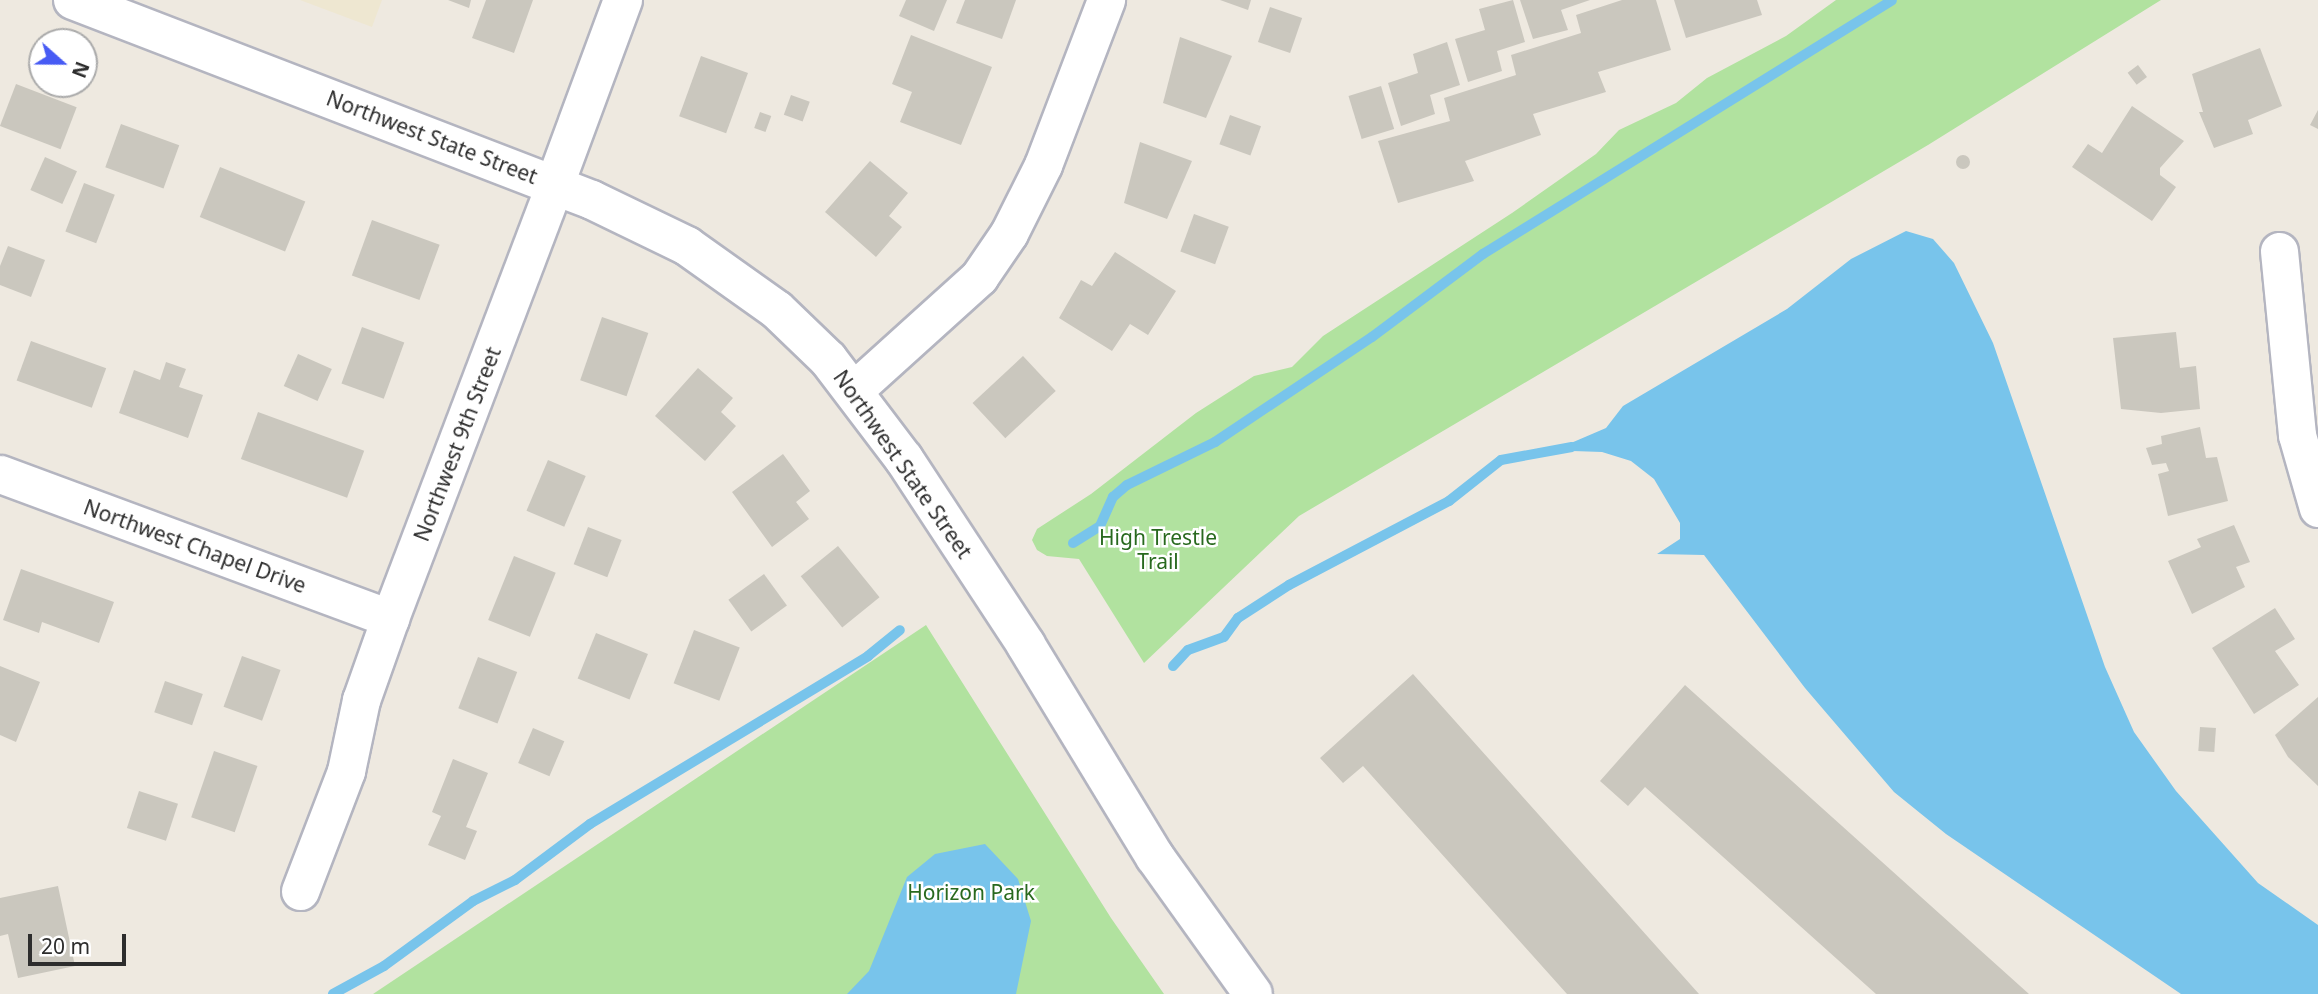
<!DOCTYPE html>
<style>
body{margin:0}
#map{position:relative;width:2318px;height:994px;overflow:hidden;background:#eee9e0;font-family:"Noto Sans",sans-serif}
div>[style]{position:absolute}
.education>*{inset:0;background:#eee7d1}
.green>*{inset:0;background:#b1e29f}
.water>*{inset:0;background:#78c4eb}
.stream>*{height:10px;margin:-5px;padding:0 5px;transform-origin:5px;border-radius:5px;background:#78c4eb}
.building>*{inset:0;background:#cac7be;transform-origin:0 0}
.round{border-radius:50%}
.roads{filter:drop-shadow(2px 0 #b4b5c0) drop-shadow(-2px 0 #b4b5c0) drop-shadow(0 2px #b4b5c0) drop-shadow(0 -2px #b4b5c0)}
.minor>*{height:37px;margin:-18.5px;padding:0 18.5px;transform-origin:18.5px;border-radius:18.5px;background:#fff}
.tertiary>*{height:38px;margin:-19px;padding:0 19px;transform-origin:19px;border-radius:19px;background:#fff}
.secondary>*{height:38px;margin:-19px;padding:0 19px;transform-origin:19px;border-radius:19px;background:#fff}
span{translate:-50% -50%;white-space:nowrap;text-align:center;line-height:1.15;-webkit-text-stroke:5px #fff;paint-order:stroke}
.street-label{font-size:21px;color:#2d2d2d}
.park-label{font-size:21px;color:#28691e}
.north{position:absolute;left:28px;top:28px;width:70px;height:70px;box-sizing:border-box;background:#fff;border:2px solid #ababab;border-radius:50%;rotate:111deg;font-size:19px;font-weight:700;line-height:28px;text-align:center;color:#2d2d2d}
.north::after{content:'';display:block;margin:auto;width:24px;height:32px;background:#475bf4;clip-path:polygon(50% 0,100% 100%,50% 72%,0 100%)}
.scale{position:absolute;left:28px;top:934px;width:98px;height:32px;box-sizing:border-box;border:4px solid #2d2d2d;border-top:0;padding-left:9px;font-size:21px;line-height:24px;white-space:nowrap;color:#2d2d2d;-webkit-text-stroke:5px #fff;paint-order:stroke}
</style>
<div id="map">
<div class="education">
<i style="clip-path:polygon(300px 0,382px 0,372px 27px)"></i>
</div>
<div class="green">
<i style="clip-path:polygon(1836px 0,2161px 0,1928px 145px,1299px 516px,1144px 663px,1079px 559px,1047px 556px,1037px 550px,1032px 540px,1037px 529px,1091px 494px,1196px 413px,1254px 376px,1292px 367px,1323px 336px,1512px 213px,1596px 154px,1619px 130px,1676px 103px,1707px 78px,1786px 36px)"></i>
<i style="clip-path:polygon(926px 625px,1111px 918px,1164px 994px,373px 994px)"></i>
</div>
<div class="water">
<i style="clip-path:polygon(1906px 231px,1933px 239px,1954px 263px,1993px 343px,2105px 667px,2134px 732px,2176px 791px,2258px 883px,2318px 925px,2318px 994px,2181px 994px,1946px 834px,1894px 792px,1805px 688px,1704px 555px,1657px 554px,1680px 539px,1680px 523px,1654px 479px,1631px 461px,1602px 452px,1573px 451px,1571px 443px,1606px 428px,1623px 406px,1787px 309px,1851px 259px)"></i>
<i style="clip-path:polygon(985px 844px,1018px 879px,1031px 921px,1016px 994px,847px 994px,869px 971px,907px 877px,935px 854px)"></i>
</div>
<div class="stream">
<i style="left:1073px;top:543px;width:32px;rotate:-32deg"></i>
<i style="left:1100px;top:526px;width:32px;rotate:-66deg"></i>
<i style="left:1113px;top:497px;width:18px;rotate:-41deg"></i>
<i style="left:1127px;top:485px;width:98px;rotate:-26deg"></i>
<i style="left:1215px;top:442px;width:189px;rotate:-33.8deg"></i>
<i style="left:1372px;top:337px;width:139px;rotate:-36.8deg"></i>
<i style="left:1483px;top:254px;width:481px;rotate:-31.8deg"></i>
<i style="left:1173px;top:666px;width:22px;rotate:-47deg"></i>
<i style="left:1188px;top:650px;width:38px;rotate:-20deg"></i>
<i style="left:1224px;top:637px;width:24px;rotate:-54deg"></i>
<i style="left:1238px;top:618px;width:61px;rotate:-32.9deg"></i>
<i style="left:1289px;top:585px;width:181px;rotate:-27.7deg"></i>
<i style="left:1449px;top:501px;width:66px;rotate:-38.3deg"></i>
<i style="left:1501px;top:460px;width:72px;rotate:-10.4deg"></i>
<i style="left:333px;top:994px;width:58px;rotate:-28.8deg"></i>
<i style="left:384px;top:966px;width:110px;rotate:-36.1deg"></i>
<i style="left:473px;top:901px;width:47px;rotate:-26.6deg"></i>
<i style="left:515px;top:880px;width:94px;rotate:-36.7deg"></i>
<i style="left:590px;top:824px;width:325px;rotate:-31.1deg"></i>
<i style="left:868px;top:656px;width:41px;rotate:-39.1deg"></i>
</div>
<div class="building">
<i style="clip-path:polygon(448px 0,471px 0,469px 8px)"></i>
<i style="clip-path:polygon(486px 0,533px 0,514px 53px,472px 38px)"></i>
<i style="clip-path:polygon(906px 0,947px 0,934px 31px,899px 16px)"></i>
<i style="clip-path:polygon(965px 0,1016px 0,1002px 39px,956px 23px)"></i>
<i style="clip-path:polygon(1220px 0,1251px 0,1248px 10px)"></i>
<i style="clip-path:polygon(1513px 0,1525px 42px,1497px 51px,1502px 71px,1468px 82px,1455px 39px,1485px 30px,1479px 9px)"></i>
<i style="clip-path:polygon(1520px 0,1590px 0,1561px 10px,1568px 30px,1533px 39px)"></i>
<i style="clip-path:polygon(1622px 0,1656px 0,1671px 50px,1598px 72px,1606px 92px,1533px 114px,1541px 135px,1465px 161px,1474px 181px,1398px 203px,1378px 141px,1450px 121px,1444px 98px,1516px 75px,1511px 55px,1581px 33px,1576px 15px)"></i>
<i style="clip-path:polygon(1674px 0,1757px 0,1762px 15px,1686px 38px)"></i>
<i style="left:1270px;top:7px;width:34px;height:37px;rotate:19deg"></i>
<i style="clip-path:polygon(911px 35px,992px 67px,961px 145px,900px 122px,912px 92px,892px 84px)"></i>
<i style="clip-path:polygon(1180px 37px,1232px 56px,1206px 118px,1163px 103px)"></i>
<i style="clip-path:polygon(1447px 42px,1460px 85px,1430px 95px,1435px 114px,1401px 126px,1388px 83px,1418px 73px,1413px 54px)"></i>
<i style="clip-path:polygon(2260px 48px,2282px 106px,2248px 120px,2253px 134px,2214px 148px,2199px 112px,2203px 112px,2192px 74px)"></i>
<i style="left:701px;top:56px;width:50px;height:64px;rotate:20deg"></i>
<i style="left:2138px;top:65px;width:15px;height:13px;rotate:53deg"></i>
<i style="left:16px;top:84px;width:65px;height:45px;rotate:21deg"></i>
<i style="left:1381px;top:86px;width:45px;height:34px;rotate:73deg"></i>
<i style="left:791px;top:95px;width:20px;height:21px;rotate:20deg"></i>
<i style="clip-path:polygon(2132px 106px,2184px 141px,2160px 168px,2160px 175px,2176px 187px,2152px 221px,2072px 167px,2088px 144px,2102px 153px)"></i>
<i style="clip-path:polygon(2318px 110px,2318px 129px,2310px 125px)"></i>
<i style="left:760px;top:112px;width:12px;height:17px;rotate:20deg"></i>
<i style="left:1230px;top:115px;width:33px;height:31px;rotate:20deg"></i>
<i style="left:121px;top:124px;width:62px;height:46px;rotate:20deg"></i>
<i style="clip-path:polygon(1140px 142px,1192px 161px,1167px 219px,1124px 203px)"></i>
<i class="round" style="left:1956px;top:155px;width:14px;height:14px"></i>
<i style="left:45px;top:157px;width:35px;height:36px;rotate:24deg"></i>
<i style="clip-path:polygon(870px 161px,908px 193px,889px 216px,902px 227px,876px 257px,825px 212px)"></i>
<i style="left:220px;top:167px;width:92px;height:54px;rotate:22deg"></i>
<i style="left:84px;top:183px;width:33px;height:52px;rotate:21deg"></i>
<i style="left:1194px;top:214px;width:37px;height:40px;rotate:20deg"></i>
<i style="left:372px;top:220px;width:72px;height:59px;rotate:20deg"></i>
<i style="clip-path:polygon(8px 246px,45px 260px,31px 297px,0 285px,0 266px)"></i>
<i style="clip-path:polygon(1115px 252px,1176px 291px,1148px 335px,1130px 324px,1112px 351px,1059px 318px,1081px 280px,1092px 286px)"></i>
<i style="left:602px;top:317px;width:49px;height:67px;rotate:19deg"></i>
<i style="left:362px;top:327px;width:45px;height:60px;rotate:20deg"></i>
<i style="clip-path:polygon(2176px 332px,2180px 368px,2196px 366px,2200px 409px,2161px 413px,2121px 409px,2113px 338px)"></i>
<i style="left:31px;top:341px;width:80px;height:42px;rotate:20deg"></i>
<i style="left:298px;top:354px;width:37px;height:35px;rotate:24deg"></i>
<i style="left:1023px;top:356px;width:48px;height:69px;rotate:47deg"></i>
<i style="clip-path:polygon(166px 362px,186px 369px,179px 387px,203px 395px,188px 438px,119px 413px,134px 370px,160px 380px)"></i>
<i style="clip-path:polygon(698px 368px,733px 398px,721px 412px,736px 426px,705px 461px,655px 416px)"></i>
<i style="left:258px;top:412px;width:113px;height:50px;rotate:20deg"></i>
<i style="clip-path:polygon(2200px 427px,2206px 458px,2217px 457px,2228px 501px,2168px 516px,2158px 474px,2169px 471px,2166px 463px,2152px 465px,2146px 448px,2162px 444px,2161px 436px)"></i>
<i style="clip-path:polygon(783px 454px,810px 491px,796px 502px,809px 519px,772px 547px,732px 492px)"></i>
<i style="left:548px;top:460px;width:41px;height:55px;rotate:23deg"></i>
<i style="clip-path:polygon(2234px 525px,2250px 562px,2236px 567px,2245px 587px,2192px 614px,2168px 561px,2201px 547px,2197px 539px)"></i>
<i style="left:588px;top:527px;width:36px;height:40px;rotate:21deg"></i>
<i style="left:838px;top:546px;width:66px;height:48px;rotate:51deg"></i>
<i style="left:514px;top:556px;width:45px;height:69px;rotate:22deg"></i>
<i style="clip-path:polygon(21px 569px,114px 602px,99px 643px,42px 622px,39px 633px,3px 620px)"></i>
<i style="left:764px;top:574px;width:39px;height:44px;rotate:54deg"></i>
<i style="clip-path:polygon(2275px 608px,2295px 639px,2275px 651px,2299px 685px,2254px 714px,2212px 648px)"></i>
<i style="left:694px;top:630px;width:49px;height:57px;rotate:21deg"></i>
<i style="left:596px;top:633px;width:56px;height:49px;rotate:22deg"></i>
<i style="left:242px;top:656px;width:41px;height:54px;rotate:20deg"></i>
<i style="left:478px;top:657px;width:42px;height:55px;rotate:21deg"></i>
<i style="clip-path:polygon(0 666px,40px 682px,16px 742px,0 735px)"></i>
<i style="clip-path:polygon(1413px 674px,1699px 994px,1567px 994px,1363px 766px,1343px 783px,1320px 758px)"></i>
<i style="left:165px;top:681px;width:40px;height:33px;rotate:19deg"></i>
<i style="clip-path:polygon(1685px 685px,2029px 994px,1876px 994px,1645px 787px,1628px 806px,1600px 781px)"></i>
<i style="clip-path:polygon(2318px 697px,2318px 786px,2288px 757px,2275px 735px)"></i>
<i style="left:2200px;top:727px;width:16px;height:24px;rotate:4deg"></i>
<i style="left:533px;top:728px;width:34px;height:38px;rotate:23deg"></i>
<i style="left:214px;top:751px;width:46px;height:70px;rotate:19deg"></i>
<i style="clip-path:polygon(453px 759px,488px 773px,466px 827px,477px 831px,465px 860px,428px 845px,441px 816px,432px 812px)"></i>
<i style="left:139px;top:791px;width:41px;height:39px;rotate:18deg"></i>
<i style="clip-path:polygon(58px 886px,75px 966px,18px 978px,8px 934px,0 936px,0 898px)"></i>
</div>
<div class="roads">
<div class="minor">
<i style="left:2279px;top:251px;width:185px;rotate:84.4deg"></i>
<i style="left:2297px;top:435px;width:76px;rotate:74deg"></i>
<i style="left:854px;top:390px;width:169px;rotate:-42.1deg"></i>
<i style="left:979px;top:277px;width:53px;rotate:-55.7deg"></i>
<i style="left:1009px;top:233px;width:76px;rotate:-63.4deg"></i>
<i style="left:1043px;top:165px;width:177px;rotate:-69.1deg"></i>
<i style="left:0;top:474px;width:416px;rotate:20.3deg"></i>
<i style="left:300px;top:891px;width:129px;rotate:-69deg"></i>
<i style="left:346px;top:771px;width:73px;rotate:-78.1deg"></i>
<i style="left:361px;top:700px;width:87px;rotate:-70.5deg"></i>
<i style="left:390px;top:618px;width:464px;rotate:-69.2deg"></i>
</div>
<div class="tertiary">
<i style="left:555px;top:184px;width:196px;rotate:-69.7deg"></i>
</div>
<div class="secondary">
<i style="left:73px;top:0;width:556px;rotate:21.07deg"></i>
<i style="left:592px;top:200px;width:106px;rotate:25.8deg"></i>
<i style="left:687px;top:246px;width:110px;rotate:35.4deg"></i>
<i style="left:777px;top:310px;width:71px;rotate:43.9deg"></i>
<i style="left:828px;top:359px;width:126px;rotate:52.8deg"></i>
<i style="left:904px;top:459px;width:222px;rotate:56.7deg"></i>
<i style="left:1026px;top:645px;width:248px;rotate:58.7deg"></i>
<i style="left:1155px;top:857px;width:168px;rotate:54.4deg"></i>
</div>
</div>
<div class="street-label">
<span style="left:432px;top:137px;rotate:21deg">Northwest State Street</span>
<span style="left:457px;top:444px;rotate:-69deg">Northwest 9th Street</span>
<span style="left:903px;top:464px;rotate:55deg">Northwest State Street</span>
<span style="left:195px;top:546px;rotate:20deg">Northwest Chapel Drive</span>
</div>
<div class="park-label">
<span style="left:1158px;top:549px">High Trestle<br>Trail</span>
<span style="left:971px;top:892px">Horizon Park</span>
</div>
<div class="north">N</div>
<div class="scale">20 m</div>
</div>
